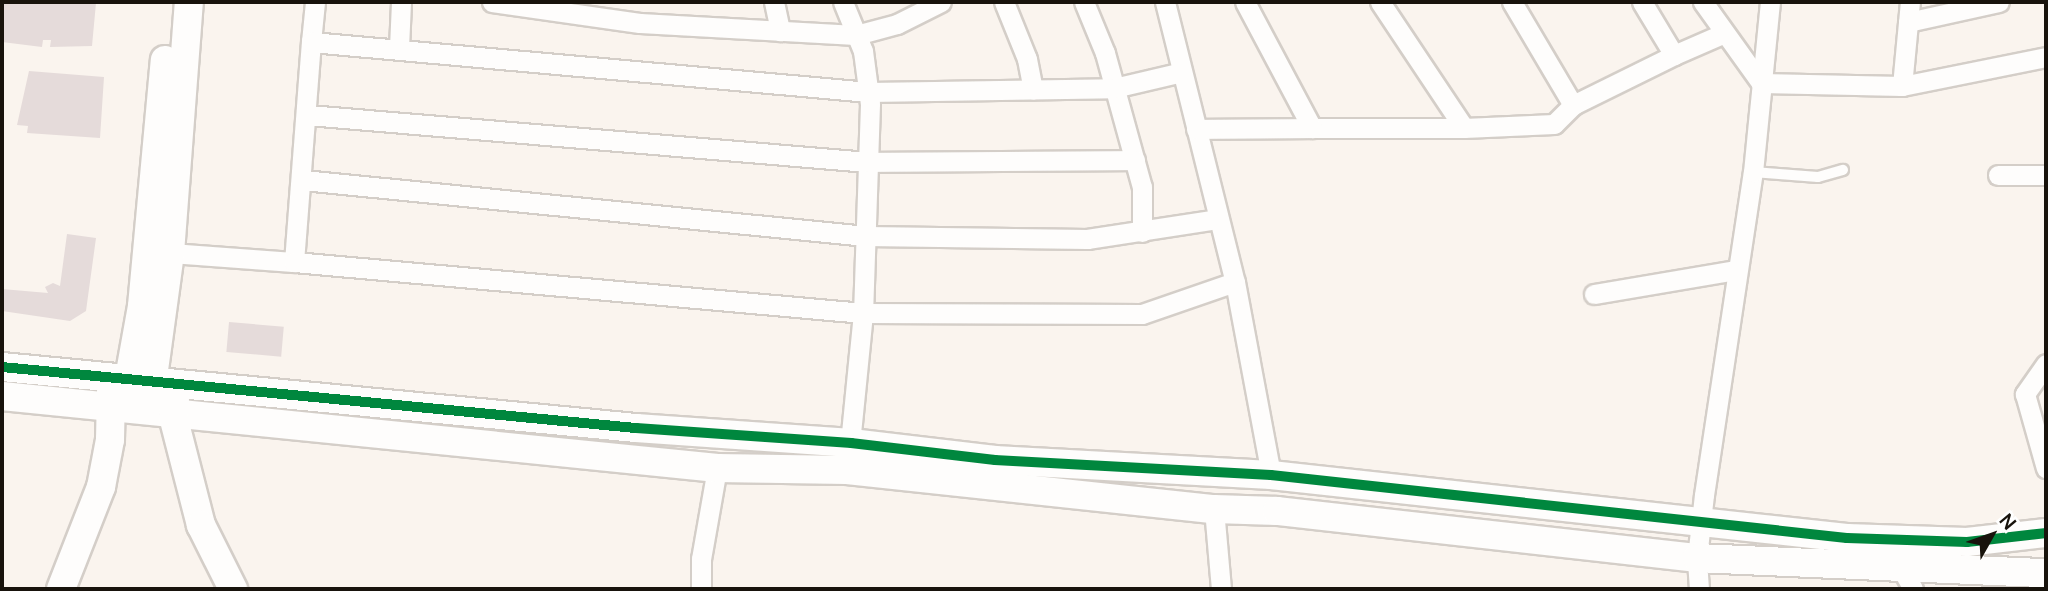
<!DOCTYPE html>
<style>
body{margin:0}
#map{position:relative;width:2048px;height:591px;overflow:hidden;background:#faf4ee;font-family:Manrope,sans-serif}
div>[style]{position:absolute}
.building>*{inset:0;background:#e5dbda;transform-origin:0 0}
.roads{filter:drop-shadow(2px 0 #d4cec8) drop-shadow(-2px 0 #d4cec8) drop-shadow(0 2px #d4cec8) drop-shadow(0 -2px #d4cec8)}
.lane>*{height:10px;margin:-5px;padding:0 5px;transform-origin:5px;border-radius:5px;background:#fefdfc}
.street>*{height:19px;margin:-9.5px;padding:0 9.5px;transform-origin:9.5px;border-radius:9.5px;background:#fefdfc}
.secondary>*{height:28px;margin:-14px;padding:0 14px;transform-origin:14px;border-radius:14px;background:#fefdfc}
.cycleway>*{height:10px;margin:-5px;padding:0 5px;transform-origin:5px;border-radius:5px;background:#00873e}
span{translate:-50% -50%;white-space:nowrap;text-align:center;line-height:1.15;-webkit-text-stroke:5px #fff;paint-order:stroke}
.frame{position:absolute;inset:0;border:4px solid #18130c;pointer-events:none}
.north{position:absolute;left:1957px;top:500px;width:70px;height:70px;-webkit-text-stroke:5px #fff;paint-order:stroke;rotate:50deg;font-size:19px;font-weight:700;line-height:28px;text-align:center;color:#18130c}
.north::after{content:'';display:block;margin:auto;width:24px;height:32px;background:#18130c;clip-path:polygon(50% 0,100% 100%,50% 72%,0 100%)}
</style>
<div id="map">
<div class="building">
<i style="clip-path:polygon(2px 2px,96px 3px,92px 46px,50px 47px,51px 40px,43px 40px,42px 47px,2px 42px)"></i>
<i style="clip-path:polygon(29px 71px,104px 77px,100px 138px,27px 133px,28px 126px,17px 125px)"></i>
<i style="clip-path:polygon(67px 234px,96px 238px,86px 311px,70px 321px,2px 311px,2px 289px,48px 293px,45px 287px,53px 283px,60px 286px)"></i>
<i style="left:229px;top:322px;width:55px;height:30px;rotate:5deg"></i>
</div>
<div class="roads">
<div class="lane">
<i style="left:1753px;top:172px;width:65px;rotate:4.4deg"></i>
<i style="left:1818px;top:177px;width:26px;rotate:-16deg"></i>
</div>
<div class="street">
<i style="left:492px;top:2px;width:149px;rotate:8.1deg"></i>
<i style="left:640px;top:23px;width:216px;rotate:3.2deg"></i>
<i style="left:856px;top:35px;width:42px;rotate:-15deg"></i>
<i style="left:897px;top:24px;width:49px;rotate:-26.6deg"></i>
<i style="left:774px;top:2px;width:30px;rotate:78deg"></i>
<i style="left:843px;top:2px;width:53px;rotate:67.8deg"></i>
<i style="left:863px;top:51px;width:53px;rotate:82.5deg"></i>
<i style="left:870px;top:104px;width:209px;rotate:91.9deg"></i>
<i style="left:863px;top:313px;width:142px;rotate:95.7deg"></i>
<i style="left:1004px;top:2px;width:61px;rotate:68deg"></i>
<i style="left:1027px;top:59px;width:31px;rotate:79deg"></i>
<i style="left:1084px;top:2px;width:55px;rotate:67.6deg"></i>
<i style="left:1105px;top:53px;width:139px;rotate:74.6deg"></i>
<i style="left:1142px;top:187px;width:45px;rotate:90deg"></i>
<i style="left:1165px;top:2px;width:289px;rotate:76deg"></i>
<i style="left:1235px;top:282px;width:196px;rotate:79.4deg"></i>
<i style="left:1245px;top:2px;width:143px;rotate:62deg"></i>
<i style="left:1312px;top:128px;width:152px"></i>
<i style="left:1380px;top:2px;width:151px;rotate:56.3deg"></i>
<i style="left:1464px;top:128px;width:90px;rotate:-2.5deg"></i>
<i style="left:1554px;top:124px;width:27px;rotate:-45deg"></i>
<i style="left:1512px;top:2px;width:120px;rotate:59.4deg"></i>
<i style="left:1573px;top:105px;width:113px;rotate:-26.3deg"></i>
<i style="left:1642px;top:2px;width:62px;rotate:58.9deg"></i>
<i style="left:1674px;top:55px;width:52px;rotate:-23.6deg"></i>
<i style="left:1703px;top:2px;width:100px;rotate:54.4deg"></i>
<i style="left:1761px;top:83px;width:141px;rotate:1.2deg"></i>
<i style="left:1902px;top:86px;width:147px;rotate:-11.4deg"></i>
<i style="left:1908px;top:22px;width:93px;rotate:-12.4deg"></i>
<i style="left:311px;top:42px;width:40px;rotate:-84.3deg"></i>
<i style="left:399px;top:48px;width:46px;rotate:-87.5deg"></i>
<i style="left:1902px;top:86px;width:84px;rotate:-84.6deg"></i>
<i style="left:308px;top:115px;width:562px;rotate:4.8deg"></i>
<i style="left:868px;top:162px;width:267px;rotate:-0.4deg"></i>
<i style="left:1196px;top:129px;width:116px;rotate:-0.5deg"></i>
<i style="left:1998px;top:175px;width:48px"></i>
<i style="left:303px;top:180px;width:566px;rotate:5.68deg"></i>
<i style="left:866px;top:236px;width:221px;rotate:0.8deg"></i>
<i style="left:1087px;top:239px;width:133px;rotate:-8.7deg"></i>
<i style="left:170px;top:253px;width:124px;rotate:4.2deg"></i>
<i style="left:294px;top:262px;width:221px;rotate:-85.6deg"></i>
<i style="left:311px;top:42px;width:560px;rotate:5.12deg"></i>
<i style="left:869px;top:92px;width:245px;rotate:-0.9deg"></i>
<i style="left:1114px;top:88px;width:70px;rotate:-13.2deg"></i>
<i style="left:294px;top:262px;width:571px;rotate:5.12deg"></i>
<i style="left:863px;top:313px;width:279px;rotate:0.2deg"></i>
<i style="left:1142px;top:314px;width:98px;rotate:-19deg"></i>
<i style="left:1594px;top:294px;width:144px;rotate:-9.6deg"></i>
<i style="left:2046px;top:364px;width:37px;rotate:125deg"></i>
<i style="left:2025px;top:394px;width:77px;rotate:74.2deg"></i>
<i style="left:1214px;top:509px;width:80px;rotate:85deg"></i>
<i style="left:1901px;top:568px;width:24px;rotate:60deg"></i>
<i style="left:701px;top:589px;width:30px;rotate:-90deg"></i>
<i style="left:701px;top:559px;width:92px;rotate:-80deg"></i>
<i style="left:1699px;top:589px;width:31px;rotate:-94deg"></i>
<i style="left:1697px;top:558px;width:63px;rotate:-83.7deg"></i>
<i style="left:1704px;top:495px;width:327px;rotate:-81.4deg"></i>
<i style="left:1753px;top:172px;width:171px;rotate:-84.3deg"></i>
</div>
<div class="secondary">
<i style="left:2px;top:367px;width:637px;rotate:5.5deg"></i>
<i style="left:636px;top:428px;width:216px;rotate:4deg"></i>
<i style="left:851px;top:443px;width:145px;rotate:6.7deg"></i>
<i style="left:995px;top:460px;width:276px;rotate:3.1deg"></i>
<i style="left:1271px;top:475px;width:579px;rotate:6.24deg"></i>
<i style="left:1847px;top:538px;width:120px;rotate:1.9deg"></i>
<i style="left:1967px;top:542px;width:80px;rotate:-6.5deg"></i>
<i style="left:126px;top:395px;width:90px;rotate:-79.8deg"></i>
<i style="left:142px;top:306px;width:247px;rotate:-84.7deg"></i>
<i style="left:2px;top:396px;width:719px;rotate:5.75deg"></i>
<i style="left:717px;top:468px;width:130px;rotate:0.9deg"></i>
<i style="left:847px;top:470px;width:369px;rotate:6.1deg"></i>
<i style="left:1214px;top:509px;width:63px;rotate:1.8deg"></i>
<i style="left:1277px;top:511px;width:423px;rotate:6.4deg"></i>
<i style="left:1697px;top:558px;width:349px;rotate:2.5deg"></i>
<i style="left:150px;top:399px;width:147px;rotate:-82.2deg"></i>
<i style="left:170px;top:253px;width:252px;rotate:-85.7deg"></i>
<i style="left:175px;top:400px;width:16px;rotate:97deg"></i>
<i style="left:173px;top:416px;width:113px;rotate:75.6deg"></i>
<i style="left:201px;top:525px;width:72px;rotate:63.4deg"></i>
<i style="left:61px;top:589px;width:110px;rotate:-68.6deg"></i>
<i style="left:101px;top:487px;width:48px;rotate:-79.2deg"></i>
<i style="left:110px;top:440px;width:49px;rotate:-88.8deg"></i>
</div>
</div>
<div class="cycleway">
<i style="left:2px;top:367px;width:637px;rotate:5.5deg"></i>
<i style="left:636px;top:428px;width:216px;rotate:4deg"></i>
<i style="left:851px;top:443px;width:145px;rotate:6.7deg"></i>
<i style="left:995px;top:460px;width:276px;rotate:3.1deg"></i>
<i style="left:1271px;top:475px;width:579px;rotate:6.24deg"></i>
<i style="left:1847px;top:538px;width:120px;rotate:1.9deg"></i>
<i style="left:1967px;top:542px;width:80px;rotate:-6.5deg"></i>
</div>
<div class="frame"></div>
<div class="north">N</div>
</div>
